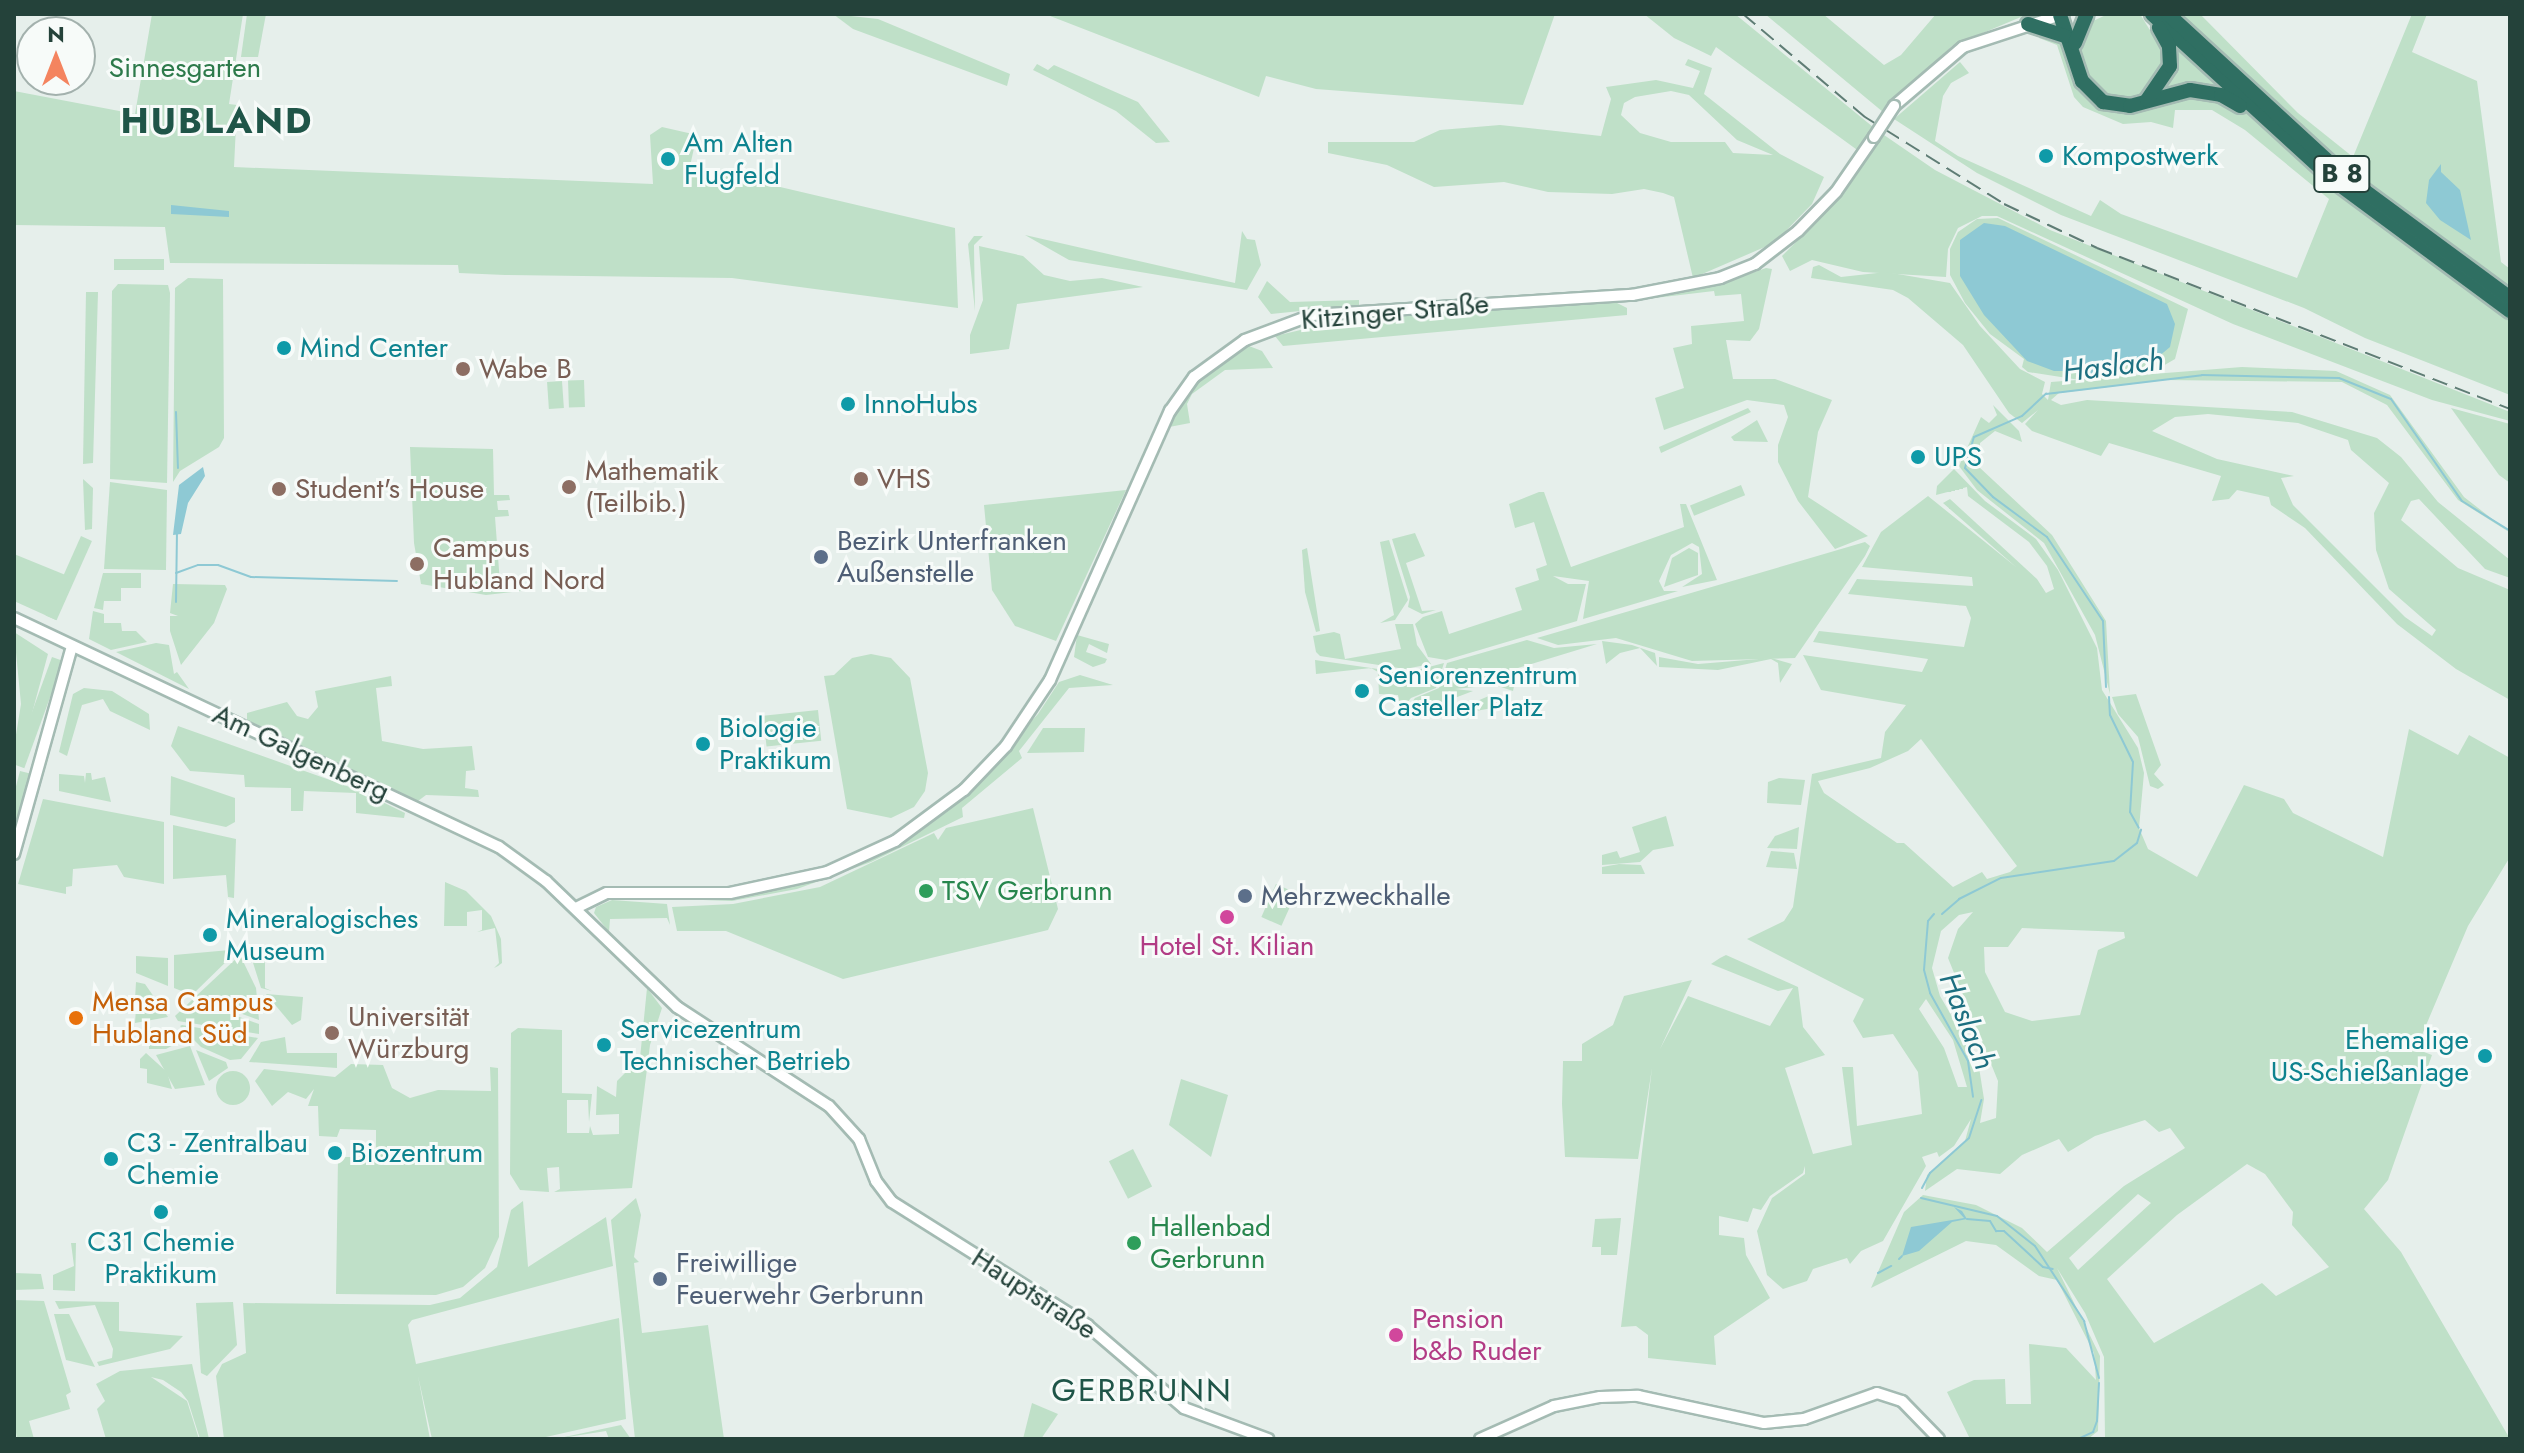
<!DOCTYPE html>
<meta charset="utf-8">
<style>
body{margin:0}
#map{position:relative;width:2524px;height:1453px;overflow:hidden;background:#e6efeb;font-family:Jost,sans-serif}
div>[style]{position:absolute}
.green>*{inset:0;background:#bfe0c8;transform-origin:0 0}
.round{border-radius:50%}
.water>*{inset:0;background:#8ec9d4}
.stream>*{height:2px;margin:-1px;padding:0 1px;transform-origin:1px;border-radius:1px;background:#8ec9d4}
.roads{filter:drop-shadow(2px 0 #a4bbb3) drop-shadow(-2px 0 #a4bbb3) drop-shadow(0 2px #a4bbb3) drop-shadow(0 -2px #a4bbb3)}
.secondary>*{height:10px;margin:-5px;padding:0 5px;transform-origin:5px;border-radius:5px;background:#fff}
.highway>*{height:14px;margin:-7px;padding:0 7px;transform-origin:7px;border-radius:7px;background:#2f6f62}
.rail>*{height:2px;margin-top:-1px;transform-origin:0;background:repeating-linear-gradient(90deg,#5f7d75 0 16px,transparent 0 24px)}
.bridges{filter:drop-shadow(2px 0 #a4bbb3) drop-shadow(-2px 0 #a4bbb3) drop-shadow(0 2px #a4bbb3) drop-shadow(0 -2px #a4bbb3)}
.secondary-bridge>*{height:10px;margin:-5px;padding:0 5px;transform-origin:5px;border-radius:5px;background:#fff}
.dots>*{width:22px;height:22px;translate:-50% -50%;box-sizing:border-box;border:4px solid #f7fbf9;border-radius:50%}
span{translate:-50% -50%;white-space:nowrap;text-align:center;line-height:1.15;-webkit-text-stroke:6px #f7fbf9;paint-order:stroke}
.shield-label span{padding:2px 6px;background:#f7fbf9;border:2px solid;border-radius:6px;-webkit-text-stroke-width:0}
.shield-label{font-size:26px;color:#24423a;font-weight:700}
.park-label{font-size:28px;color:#2d7a4b}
.culture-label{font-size:28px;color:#0d838f}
.left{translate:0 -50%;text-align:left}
.right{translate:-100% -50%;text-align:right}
.street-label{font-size:28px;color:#24423a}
.education-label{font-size:28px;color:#785e54}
.service-label{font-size:28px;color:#4e5e75}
.leisure-label{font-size:28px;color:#27864d}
.hotel-label{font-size:28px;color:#b23c85}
.food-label{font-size:28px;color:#c56008}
.water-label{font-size:30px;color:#1c6f80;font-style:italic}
.quarter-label{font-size:32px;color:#1f5548;letter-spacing:2px}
.district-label{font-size:36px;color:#1f5548;font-weight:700;letter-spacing:2px}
.frame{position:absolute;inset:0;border:16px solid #24423a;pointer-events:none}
.north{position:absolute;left:16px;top:16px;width:80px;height:80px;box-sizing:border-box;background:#f7fbf9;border:2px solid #a3b1ad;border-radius:50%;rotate:0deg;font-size:22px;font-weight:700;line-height:32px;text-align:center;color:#24423a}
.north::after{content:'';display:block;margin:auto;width:28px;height:36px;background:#f4845f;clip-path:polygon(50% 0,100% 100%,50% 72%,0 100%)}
</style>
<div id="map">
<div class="green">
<i style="clip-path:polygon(152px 14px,243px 14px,229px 104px,237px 105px,234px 167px,653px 184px,650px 135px,662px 127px,697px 135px,690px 166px,955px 228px,958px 308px,732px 278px,505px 275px,459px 273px,458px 265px,170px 263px,165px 227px,14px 225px,14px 91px,135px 114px)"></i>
<i style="clip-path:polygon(247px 14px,266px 14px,258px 57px,241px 57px)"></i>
<i style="clip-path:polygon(833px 14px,878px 19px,1010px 74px,1007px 86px,853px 29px)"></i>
<i style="clip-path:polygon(1045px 14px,1555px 14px,1523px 105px,1316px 89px,1266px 76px,1259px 97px)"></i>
<i style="clip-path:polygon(1644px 14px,1735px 14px,1873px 127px,1867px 141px,1860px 152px,1716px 47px,1711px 56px,1674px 38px)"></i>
<i style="clip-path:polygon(1765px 14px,1823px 14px,1884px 65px,1901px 55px,1936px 14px,2028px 14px,1952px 46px,1883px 112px)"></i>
<i style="clip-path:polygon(2108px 14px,2140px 14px,2167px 58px,2143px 98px,2111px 101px,2089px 85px,2079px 39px,2091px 22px)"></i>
<i style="clip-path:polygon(2177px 14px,2200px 14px,2298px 113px,2353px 157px,2412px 14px,2427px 14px,2412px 52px,2477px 81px,2501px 262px,2510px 269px,2510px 295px,2355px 180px)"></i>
<i style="clip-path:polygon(2166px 32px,2225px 94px,2158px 91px,2167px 80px)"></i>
<i style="clip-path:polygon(2042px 34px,2063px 39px,2100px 105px,2191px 93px,2241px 108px,2341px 194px,2510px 314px,2510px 395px,2365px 338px,2304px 308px,2061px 215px,1977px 173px,1894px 119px,1960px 62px,1969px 73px,1951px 83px,1943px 96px,1935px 141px,1958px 156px,2091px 216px,2100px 200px,2121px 214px,2297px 278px,2329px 199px,2245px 130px,2212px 110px,2175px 110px,2173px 128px,2151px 122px,2123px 124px,2083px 107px,2074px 97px,2057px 45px,2039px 38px)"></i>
<i style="clip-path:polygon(evenodd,1688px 59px,1712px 68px,1704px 94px,1780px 154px,1824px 177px,1812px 204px,1774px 243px,1693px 278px,1674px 197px,1663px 193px,1644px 189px,1612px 194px,1548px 192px,1504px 182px,1434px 187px,1387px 165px,1328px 153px,1328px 142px,1414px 142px,1440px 130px,1500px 125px,1601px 136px,1611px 99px,1606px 87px,1656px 80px,1693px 88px,1700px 71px,1685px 65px,1688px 59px,1671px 91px,1689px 95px,1737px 140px,1773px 155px,1733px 153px,1725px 142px,1671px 142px,1640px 133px,1621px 115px,1624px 103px,1635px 97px,1671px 91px)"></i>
<i style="clip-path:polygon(1037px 64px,1048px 70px,1054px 65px,1138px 102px,1170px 142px,1156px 143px,1116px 111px,1033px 70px)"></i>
<i style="clip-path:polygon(1884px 135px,1935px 170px,2050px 230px,2510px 412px,2510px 421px,2432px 400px,2233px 324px,1997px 216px,1982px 216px,1958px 228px,1948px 249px,1946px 277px,1863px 272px,1812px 260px,1790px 271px,1782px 256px,1841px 197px)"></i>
<i style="clip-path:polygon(1998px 218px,2188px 309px,2175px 359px,2156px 370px,2080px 380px,2028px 372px,2022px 367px,2024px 359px,1990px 334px,1965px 303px,1950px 275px,1950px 249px,1958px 232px,1977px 219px)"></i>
<i style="clip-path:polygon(1242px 231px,1247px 239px,1255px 240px,1261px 265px,1247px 290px,1069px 260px,1025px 235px,1235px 283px)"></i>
<i style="clip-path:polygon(974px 236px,983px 236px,974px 245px,975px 311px,968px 244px)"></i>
<i style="clip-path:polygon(979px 246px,1023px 256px,1044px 275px,1070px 281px,1102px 278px,1143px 287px,1017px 304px,1009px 349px,970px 354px,970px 335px,983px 300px)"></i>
<i style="left:114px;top:259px;width:50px;height:11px"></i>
<i style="clip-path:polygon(evenodd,1819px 265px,1841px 277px,1886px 272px,1950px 283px,1980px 326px,2020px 369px,2045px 382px,2042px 394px,2048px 400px,2051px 382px,2242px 367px,2336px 371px,2390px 395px,2464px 497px,2509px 532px,2458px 500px,2387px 405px,2342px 382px,2165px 380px,2059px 393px,2051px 400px,2061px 405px,2087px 400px,2292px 412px,2377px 438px,2401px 457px,2438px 502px,2510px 560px,2510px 578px,2485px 569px,2419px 499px,2411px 501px,2401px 520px,2458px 568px,2510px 590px,2510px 700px,2456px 669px,2397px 624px,2305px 528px,2271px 505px,2269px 497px,2237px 490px,2229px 499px,2212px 501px,2221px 476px,2109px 443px,2101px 456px,2032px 431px,2025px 424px,2038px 410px,2022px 423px,2009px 413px,1963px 345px,1908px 298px,1893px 290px,1811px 278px,1813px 267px,1819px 265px,2208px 414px,2298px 423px,2348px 440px,2351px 450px,2389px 483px,2374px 513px,2376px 550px,2389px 589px,2436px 630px,2432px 636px,2405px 617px,2293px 505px,2281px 478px,2294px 476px,2217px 459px,2152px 431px,2175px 417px,2208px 414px)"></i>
<i style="clip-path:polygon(1766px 268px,1772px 269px,1759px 329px,1750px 341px,1726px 340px,1733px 379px,1775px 379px,1832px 400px,1818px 432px,1808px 497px,1868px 536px,1835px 549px,1798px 501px,1778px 462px,1778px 445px,1788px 417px,1784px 405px,1747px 400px,1664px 430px,1655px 398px,1684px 388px,1673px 348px,1692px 344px,1691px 326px,1744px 321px,1741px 294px,1715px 296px,1714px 291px,1638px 300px,1714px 286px)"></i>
<i style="clip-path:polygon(188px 278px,223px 279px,224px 438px,219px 447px,180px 471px,173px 482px,175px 288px)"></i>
<i style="clip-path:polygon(1267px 281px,1290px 302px,1359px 300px,1359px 305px,1271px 314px,1258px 297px)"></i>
<i style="clip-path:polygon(118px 284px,168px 285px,170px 293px,167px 483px,110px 479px,112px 291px)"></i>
<i style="clip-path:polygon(86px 292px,98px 292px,93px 463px,83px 464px)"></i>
<i style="clip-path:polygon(1615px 302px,1627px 308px,1627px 315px,1283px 346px,1275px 336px,1356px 317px)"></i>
<i style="clip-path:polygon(1249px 346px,1262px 351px,1273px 368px,1225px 370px,1192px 394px,1187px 404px,1190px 423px,1164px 428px,1199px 379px)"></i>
<i style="left:584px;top:380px;width:27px;height:16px;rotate:88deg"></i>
<i style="left:562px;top:381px;width:27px;height:15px;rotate:86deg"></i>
<i style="clip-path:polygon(1993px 405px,2019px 431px,2022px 442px,1995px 431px,1980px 443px,1979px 467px,2052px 535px,2106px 621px,2110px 694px,2095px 635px,2044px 543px,1977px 490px,1959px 466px,1981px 417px,1989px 423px,1997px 415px)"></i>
<i style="clip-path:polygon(1748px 408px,1751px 412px,1661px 453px,1659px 447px)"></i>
<i style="clip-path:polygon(2451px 408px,2510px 424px,2510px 483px,2499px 475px)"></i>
<i style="clip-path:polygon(1757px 420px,1768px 442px,1734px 441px,1731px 437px)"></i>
<i style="clip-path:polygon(410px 447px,493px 449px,494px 495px,509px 495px,510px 500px,497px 501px,498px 510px,508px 510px,509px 516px,495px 517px,500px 583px,520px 582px,521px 591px,486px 595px,421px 584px,414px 543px)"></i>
<i style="clip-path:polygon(evenodd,1954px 469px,1985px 501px,2036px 539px,2058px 570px,2097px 648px,2102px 690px,2138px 748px,2144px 773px,2139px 828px,2148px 849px,2197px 877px,2244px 785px,2284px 799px,2293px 813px,2383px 857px,2409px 729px,2458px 755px,2469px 735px,2510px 758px,2510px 857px,2468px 926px,2416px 1049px,2432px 1055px,2388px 1180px,2364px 1209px,2401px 1252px,2510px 1439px,2105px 1439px,2104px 1357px,2085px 1313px,2057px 1268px,2100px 1356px,2098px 1431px,2088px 1439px,1970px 1439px,1947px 1392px,1974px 1380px,2005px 1379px,2006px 1404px,2031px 1404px,2029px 1344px,2066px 1348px,2096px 1380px,2094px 1353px,2057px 1280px,2039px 1276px,1996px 1245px,1966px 1241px,1871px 1288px,1904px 1212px,1923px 1195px,1976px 1205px,2022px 1228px,2047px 1252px,2124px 1186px,2185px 1148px,2170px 1128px,2159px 1132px,2145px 1120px,2095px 1136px,2068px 1152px,2059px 1139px,2022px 1155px,2000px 1174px,1957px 1169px,1925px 1191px,1927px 1175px,1965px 1141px,1971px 1119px,1954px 1146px,1939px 1157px,1937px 1152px,1922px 1157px,1926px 1166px,1883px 1241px,1861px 1251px,1850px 1264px,1847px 1258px,1813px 1269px,1807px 1281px,1783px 1289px,1767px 1275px,1757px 1231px,1772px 1198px,1805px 1174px,1805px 1166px,1803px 1173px,1770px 1196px,1761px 1210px,1753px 1208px,1748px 1222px,1719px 1216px,1719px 1235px,1744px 1238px,1746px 1255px,1770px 1298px,1714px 1336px,1716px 1365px,1648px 1358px,1648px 1335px,1636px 1326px,1621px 1327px,1652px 1068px,1638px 1159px,1565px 1157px,1562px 1104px,1563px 1061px,1582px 1061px,1582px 1044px,1613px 1025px,1624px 996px,1692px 980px,1660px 1049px,1688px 996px,1770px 1026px,1793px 988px,1778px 991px,1711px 964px,1720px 958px,1726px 955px,1798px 987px,1803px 1027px,1825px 1055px,1785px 1068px,1813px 1154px,1852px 1145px,1842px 1067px,1853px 1067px,1857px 1126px,1922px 1114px,1918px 1072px,1893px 1034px,1863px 1038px,1853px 1021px,1864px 999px,1747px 939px,1784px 921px,1793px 907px,1812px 774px,1881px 758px,1885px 732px,1906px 705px,1821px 690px,1803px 655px,1922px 672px,1928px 659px,1813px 642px,1819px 631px,1964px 647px,1971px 618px,1966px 606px,1848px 594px,1857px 579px,1973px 586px,1972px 577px,1862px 567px,1881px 532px,1928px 496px,2016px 567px,1943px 503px,1950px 499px,2037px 579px,2046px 593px,2054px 589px,2047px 566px,2029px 542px,1968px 496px,1967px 487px,1936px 495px,1937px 486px,1954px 469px,1921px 739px,2017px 866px,2010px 872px,1987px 879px,1982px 872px,1953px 887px,1904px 843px,1897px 843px,1824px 793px,1818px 781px,1870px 768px,1908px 751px,1921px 739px,1954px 469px,1973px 912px,1958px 929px,1948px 958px,1998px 1081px,1996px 1118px,1980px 1123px,1984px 1099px,1978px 1061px,1940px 996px,1932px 968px,1941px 931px,1959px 915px,1973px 912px,1954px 469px,2022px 928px,2124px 932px,2125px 938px,2098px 950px,2080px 1015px,2032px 1021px,2005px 1012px,1985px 972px,1984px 947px,2008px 947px,2022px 928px,1954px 469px,1926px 999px,1953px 1040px,1967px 1087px,1958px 1087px,1944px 1048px,1919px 1009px,1926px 999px,1954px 469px,2247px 1164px,2265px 1174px,2293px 1212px,2292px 1225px,2329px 1267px,2276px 1296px,2262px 1283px,2154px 1343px,2107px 1279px,2177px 1215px,2247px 1164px,1954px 469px,2138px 1194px,2151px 1203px,2078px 1270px,2069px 1258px,2138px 1194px)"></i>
<i style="clip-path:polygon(83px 479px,93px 488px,92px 529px,85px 530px)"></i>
<i style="clip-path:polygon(110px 482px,167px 490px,166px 570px,104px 569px)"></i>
<i style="left:1741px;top:485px;width:11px;height:55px;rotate:68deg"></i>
<i style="clip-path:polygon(1126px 490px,1056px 641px,1015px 626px,992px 590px,984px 505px)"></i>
<i style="clip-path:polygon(1539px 492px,1544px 492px,1571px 567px,1684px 527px,1680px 504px,1686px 504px,1717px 580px,1682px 587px,1702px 574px,1699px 547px,1692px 543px,1671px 555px,1659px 581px,1664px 591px,1678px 591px,1583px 619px,1589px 581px,1553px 576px,1568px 584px,1586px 584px,1577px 621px,1446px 660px,1428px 657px,1415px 624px,1423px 617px,1442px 611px,1449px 634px,1522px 610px,1515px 588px,1539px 580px,1536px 569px,1547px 565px,1534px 522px,1515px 528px,1509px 504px)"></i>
<i style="clip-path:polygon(1415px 533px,1425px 556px,1406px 563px,1422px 611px,1436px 610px,1422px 614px,1408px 607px,1410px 597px,1392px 539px)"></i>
<i style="left:81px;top:536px;width:12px;height:87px;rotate:24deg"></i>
<i style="clip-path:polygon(1389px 540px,1408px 600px,1395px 620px,1380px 623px,1394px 615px,1380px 542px)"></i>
<i style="clip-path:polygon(1865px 542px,1870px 546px,1865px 556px,1795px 658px,1692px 661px,1616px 638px,1558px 645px,1537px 638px)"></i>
<i style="clip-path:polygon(1307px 548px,1320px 631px,1316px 632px,1305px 592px,1302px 550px)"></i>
<i style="clip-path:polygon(1689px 548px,1698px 553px,1698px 575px,1664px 587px,1672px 558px)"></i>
<i style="clip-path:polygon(14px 554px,68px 576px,56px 620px,14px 601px)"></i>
<i style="clip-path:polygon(103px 573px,141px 573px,141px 588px,121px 588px,121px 601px,104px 601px,103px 610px,94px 608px)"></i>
<i style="clip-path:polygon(173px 584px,225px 585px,227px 589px,214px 623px,181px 665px,170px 631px,170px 616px,178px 616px,170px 613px)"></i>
<i style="clip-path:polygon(93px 611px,104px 614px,104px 623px,121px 623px,122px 631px,136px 631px,147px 642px,111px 650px,89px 639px)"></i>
<i style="clip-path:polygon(1395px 624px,1413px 624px,1417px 645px,1431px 664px,1405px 669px,1320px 656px,1316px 652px,1313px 636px,1334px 632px,1340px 634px,1345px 659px,1401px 649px)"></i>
<i style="clip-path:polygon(14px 632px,48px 654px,18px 765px,14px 747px,21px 704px)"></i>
<i style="clip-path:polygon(1077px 635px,1109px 644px,1107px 653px,1089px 644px,1086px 652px,1107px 659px,1105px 663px,1093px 667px,1074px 657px)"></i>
<i style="clip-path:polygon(1527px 640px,1554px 648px,1597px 644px,1518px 668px,1513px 691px,1495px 685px,1455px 689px,1473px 691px,1423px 710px,1409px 706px,1415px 698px,1439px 688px,1447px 663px)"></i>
<i style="clip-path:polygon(1602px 641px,1632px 645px,1655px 653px,1657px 666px,1640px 648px,1620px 653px,1606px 664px)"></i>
<i style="clip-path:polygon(156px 643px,169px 645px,174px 674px,177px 672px,189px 689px,116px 652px)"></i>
<i style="clip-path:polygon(871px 654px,891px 658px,910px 678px,928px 773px,925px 791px,914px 807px,891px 818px,847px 809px,824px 676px,834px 675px,852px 658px)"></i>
<i style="left:52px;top:657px;width:12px;height:114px;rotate:20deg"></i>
<i style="clip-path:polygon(1659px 657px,1698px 664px,1771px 658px,1792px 664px,1780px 683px,1778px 663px,1771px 659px,1718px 670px,1659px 667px)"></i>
<i style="clip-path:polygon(1315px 660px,1406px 673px,1444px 663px,1436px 688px,1411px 698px,1405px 705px,1412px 711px,1401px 713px,1398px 695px,1379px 694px,1378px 672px,1371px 668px,1316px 674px)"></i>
<i style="clip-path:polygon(1080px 675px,1113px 685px,1069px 688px,1019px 751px,1022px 758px,962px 808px,963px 817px,871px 862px,797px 889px,732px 901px,616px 897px,594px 904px,614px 895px,750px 894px,811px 881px,863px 861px,957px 801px,1038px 714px,1059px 682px)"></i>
<i style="clip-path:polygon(391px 676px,392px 686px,376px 688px,382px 741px,423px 749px,472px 746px,475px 770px,466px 771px,465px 788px,478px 790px,479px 797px,426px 795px,418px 801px,247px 720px,247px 713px,287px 702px,297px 716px,308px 719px,318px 707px,315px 691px)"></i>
<i style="clip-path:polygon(84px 688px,112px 691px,149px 714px,150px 730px,110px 711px,103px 699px,82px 705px,67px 756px,59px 752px,73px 694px)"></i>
<i style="clip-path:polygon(2136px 694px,2161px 765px,2154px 774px,2164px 785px,2158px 789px,2150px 786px,2138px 737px,2118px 714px,2112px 697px)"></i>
<i style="clip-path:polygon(1491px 695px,1514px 704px,1454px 715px,1454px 711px)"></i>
<i style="left:818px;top:710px;width:31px;height:55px;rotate:84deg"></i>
<i style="clip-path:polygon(178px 726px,358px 790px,405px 813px,404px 818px,356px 813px,356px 793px,304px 791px,303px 811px,291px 811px,291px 788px,245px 787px,244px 775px,190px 771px,171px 746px)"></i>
<i style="clip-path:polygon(1043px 728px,1085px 728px,1084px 752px,1027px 753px)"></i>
<i style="clip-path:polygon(20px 771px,32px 774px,14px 839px,14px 794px)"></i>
<i style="clip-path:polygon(86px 773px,91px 773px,92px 780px,105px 777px,111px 802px,59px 791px,59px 774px,84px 776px,85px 783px)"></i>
<i style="clip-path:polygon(171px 776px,235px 798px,235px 822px,226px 827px,170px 815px)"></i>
<i style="clip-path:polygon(1779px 778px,1805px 780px,1801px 805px,1767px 803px,1768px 782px)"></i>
<i style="clip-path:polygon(43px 799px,164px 822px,164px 884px,124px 877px,117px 865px,73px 869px,72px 886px,66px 887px,66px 894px,18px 884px)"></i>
<i style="clip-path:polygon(1033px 808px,1058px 909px,1048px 930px,843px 979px,726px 931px,677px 931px,672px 907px,733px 904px,820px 887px,934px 833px,938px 840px,946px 828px)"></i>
<i style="clip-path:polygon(1666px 816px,1674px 846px,1653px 850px,1640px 862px,1602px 865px,1602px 855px,1617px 851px,1620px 858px,1640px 852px,1632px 827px)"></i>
<i style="clip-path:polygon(173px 825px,236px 839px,234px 898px,228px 897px,226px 875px,173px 879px)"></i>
<i style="clip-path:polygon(1799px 827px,1797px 849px,1767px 848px,1775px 836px)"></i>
<i style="clip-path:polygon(1771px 851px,1794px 853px,1797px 869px,1766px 867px)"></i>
<i style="clip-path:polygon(1619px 864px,1641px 865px,1645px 874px,1602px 874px,1602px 867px)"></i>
<i style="clip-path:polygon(445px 882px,466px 891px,491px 916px,501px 939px,502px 963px,498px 966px,494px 968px,499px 963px,495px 928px,477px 932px,482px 930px,482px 910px,467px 912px,467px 926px,444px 926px)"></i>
<i style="left:1276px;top:884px;width:22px;height:36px;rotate:24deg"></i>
<i style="clip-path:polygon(612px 900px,667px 904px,670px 925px,667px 918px,610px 919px,609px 932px,594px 913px,596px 907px)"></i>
<i style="clip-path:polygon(248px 947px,265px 949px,265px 988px,272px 991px,261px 988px)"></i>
<i style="clip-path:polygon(230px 950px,234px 954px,192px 995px,174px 988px,174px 955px)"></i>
<i style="clip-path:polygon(240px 955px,256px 988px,259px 1020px,195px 997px)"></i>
<i style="clip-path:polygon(136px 956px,168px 958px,168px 986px,136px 973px)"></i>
<i style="clip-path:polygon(136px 982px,145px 984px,168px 1017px,135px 1023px,136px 1008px,144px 1007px,143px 999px,135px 999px)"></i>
<i style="clip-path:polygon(647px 988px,662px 1008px,650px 1045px,632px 1188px,554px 1192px,560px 1189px,559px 1167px,547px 1168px,549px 1192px,520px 1190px,510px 1174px,511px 1033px,518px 1028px,562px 1030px,562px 1093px,592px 1094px,589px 1122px,588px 1100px,567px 1100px,567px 1133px,589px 1133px,590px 1126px,593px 1135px,619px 1134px,619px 1114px,596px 1115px,597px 1086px,616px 1097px,617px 1081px,640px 1058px)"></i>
<i style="clip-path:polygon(266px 994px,303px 997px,301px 1020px,292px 1025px)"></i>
<i style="clip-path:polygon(192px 1000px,259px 1024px,259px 1034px,178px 1021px,175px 1016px)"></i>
<i style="clip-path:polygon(180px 1026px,182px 1025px,258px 1038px,241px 1059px,230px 1060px,201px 1047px)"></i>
<i style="clip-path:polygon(149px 1027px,181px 1040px,181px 1041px,166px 1049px,149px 1049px)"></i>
<i style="clip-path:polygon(285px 1037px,287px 1053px,337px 1053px,337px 1068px,249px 1062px,261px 1042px)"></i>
<i style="clip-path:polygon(190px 1046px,205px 1085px,175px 1089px,156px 1055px)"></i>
<i style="clip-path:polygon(196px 1050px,226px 1062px,228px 1068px,209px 1081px)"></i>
<i style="clip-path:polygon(146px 1053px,167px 1072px,172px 1089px,147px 1083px,147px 1069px,140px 1068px,140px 1059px)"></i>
<i style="clip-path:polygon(351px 1064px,383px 1065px,392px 1088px,410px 1098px,438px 1090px,491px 1091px,490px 1067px,498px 1068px,499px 1237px,485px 1268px,463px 1287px,436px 1295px,336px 1294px,338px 1157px,376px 1157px,376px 1130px,340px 1129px,337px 1137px,319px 1136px,318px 1106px,308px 1106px,314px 1089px,306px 1099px,288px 1092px,272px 1106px,255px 1081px,264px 1069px,335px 1077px)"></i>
<i class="round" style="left:216px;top:1071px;width:34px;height:34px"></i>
<i style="clip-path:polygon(1181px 1079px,1228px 1095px,1211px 1157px,1169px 1125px)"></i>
<i style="left:1133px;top:1149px;width:42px;height:27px;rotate:63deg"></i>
<i style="clip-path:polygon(636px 1198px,641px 1215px,634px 1257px,639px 1262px,634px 1263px,642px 1333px,708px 1325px,724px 1439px,635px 1439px,611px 1220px)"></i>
<i style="clip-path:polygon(523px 1201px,528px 1267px,606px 1217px,613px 1266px,412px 1320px,408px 1325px,416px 1364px,619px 1318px,626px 1419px,537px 1439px,432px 1439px,418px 1376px,430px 1439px,224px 1439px,216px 1376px,222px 1364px,246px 1353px,243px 1303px,430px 1305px,460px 1298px,497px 1267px,511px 1210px)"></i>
<i style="clip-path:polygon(1621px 1218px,1617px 1255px,1601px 1255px,1601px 1247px,1592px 1247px,1595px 1219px)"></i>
<i style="clip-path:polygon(71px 1243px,76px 1243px,75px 1291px,53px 1290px,53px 1275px,74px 1266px)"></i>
<i style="clip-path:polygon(14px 1273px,41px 1274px,44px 1289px,14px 1290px)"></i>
<i style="clip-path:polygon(14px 1300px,44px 1301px,71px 1392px,66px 1395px,70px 1409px,29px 1421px,34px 1439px,17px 1439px,14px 1420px)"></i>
<i style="clip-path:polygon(55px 1301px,119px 1302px,119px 1331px,183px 1336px,170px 1349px,99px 1366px,97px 1362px,112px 1358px,113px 1349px,95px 1305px,59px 1309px)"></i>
<i style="clip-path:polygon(233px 1302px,237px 1345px,207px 1376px,201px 1373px,196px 1303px)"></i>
<i style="clip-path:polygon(54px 1314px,69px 1314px,95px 1367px,66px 1360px)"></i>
<i style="clip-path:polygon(192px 1364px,209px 1439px,200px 1439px,188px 1401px,181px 1392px,163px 1380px,151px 1377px,187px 1401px,199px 1439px,106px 1439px,97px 1409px,105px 1401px,96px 1384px,120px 1371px)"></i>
<i style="clip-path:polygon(1032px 1403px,1058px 1414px,1041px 1439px,1023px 1439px)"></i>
<i style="clip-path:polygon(621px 1425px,631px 1439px,609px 1439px,606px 1431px,555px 1439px)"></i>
</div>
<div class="water">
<i style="clip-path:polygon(2441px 164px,2441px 172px,2460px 190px,2471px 240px,2440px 220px,2426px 203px,2429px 180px)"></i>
<i style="clip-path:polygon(171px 205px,229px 211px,229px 217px,171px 214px)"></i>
<i style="clip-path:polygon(1984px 223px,2005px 226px,2167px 304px,2175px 324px,2170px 347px,2152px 362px,2109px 368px,2110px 377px,2080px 380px,2082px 371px,2054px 371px,2027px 361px,1984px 315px,1960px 276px,1960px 240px)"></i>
<i style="clip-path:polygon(203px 467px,205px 476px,188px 503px,181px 534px,173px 535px,179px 485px)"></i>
<i style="clip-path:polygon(1954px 1207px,1962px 1211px,1967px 1219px,1952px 1222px,1919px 1251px,1902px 1256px,1911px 1227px,1964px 1218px)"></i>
</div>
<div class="stream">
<i style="left:176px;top:412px;width:56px;rotate:88deg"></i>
<i style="left:176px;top:573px;width:23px;rotate:-20deg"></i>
<i style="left:198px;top:565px;width:20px"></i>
<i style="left:218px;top:565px;width:35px;rotate:20deg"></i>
<i style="left:251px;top:577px;width:146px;rotate:1.6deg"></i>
<i style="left:176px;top:602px;width:68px;rotate:-89.2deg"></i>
<i style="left:2106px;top:687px;width:66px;rotate:-92.6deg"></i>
<i style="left:2103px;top:621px;width:101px;rotate:-123.7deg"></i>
<i style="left:2047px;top:537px;width:67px;rotate:-143.5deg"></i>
<i style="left:1993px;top:497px;width:40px;rotate:-134deg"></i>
<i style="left:1965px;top:468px;width:32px;rotate:-74deg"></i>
<i style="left:1974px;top:437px;width:52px;rotate:-23.6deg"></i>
<i style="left:2022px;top:416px;width:33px;rotate:-43deg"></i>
<i style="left:2046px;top:394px;width:157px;rotate:-6.9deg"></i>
<i style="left:2202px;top:375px;width:137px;rotate:1.3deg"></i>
<i style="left:2339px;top:378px;width:56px;rotate:22deg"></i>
<i style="left:2391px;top:399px;width:124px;rotate:55.2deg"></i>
<i style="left:2462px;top:501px;width:57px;rotate:32deg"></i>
<i style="left:2109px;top:697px;width:18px;rotate:87deg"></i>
<i style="left:2110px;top:715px;width:52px;rotate:63.9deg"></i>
<i style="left:2133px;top:762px;width:50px;rotate:93.4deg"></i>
<i style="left:2130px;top:812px;width:18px;rotate:61deg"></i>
<i style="left:1934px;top:914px;width:9px;rotate:131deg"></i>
<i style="left:1928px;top:921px;width:49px;rotate:94.7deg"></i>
<i style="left:1924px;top:970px;width:24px;rotate:75deg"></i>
<i style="left:1930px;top:993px;width:78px;rotate:60.8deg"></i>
<i style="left:1968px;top:1061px;width:36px;rotate:82deg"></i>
<i style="left:1942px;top:914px;width:23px;rotate:-41deg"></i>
<i style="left:1959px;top:899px;width:47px;rotate:-26.6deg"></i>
<i style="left:2001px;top:878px;width:114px;rotate:-8.6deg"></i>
<i style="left:2114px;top:861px;width:29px;rotate:-38deg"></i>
<i style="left:2137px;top:843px;width:14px;rotate:-73deg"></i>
<i style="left:1922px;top:1188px;width:17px;rotate:-62deg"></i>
<i style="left:1930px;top:1173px;width:52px;rotate:-41.9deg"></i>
<i style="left:1969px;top:1138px;width:40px;rotate:-72deg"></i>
<i style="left:1921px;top:1198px;width:78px;rotate:13.3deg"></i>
<i style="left:1997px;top:1216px;width:48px;rotate:38.3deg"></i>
<i style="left:2035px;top:1246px;width:90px;rotate:56.8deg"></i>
<i style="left:2084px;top:1321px;width:59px;rotate:75.3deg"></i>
<i style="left:1967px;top:1219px;width:23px;rotate:5deg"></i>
<i style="left:1990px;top:1221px;width:12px;rotate:59deg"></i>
<i style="left:1996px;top:1231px;width:8px"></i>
<i style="left:2004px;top:1231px;width:53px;rotate:42.7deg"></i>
<i style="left:2043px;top:1267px;width:10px;rotate:11deg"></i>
<i style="left:1899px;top:1259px;width:4px;rotate:-45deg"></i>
<i style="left:1878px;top:1273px;width:15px;rotate:-28deg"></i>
<i style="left:2078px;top:1439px;width:17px;rotate:-25deg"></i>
<i style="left:2093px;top:1432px;width:12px;rotate:-70deg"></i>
<i style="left:2097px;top:1421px;width:38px;rotate:-87deg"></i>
</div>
<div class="roads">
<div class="secondary">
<i style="left:1894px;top:106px;width:91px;rotate:-40.5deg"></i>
<i style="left:1963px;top:47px;width:106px;rotate:-18.1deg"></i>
<i style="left:14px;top:618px;width:536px;rotate:25.28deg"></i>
<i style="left:499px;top:847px;width:58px;rotate:35.9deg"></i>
<i style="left:546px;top:881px;width:182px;rotate:43.9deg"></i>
<i style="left:677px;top:1007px;width:181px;rotate:33.1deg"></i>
<i style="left:829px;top:1106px;width:45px;rotate:47.7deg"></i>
<i style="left:859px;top:1139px;width:45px;rotate:68deg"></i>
<i style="left:876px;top:1181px;width:26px;rotate:53deg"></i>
<i style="left:892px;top:1202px;width:231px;rotate:32.2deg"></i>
<i style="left:1087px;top:1325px;width:128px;rotate:40.6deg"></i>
<i style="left:1184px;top:1408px;width:90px;rotate:20.3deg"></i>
<i style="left:14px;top:854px;width:216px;rotate:-74.4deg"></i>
<i style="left:576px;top:908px;width:34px;rotate:-26deg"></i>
<i style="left:607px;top:893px;width:123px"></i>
<i style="left:730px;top:893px;width:99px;rotate:-12.2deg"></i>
<i style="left:827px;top:872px;width:75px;rotate:-24.5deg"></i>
<i style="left:895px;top:841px;width:86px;rotate:-36.5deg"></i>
<i style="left:964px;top:790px;width:61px;rotate:-46.3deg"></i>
<i style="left:1006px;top:746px;width:79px;rotate:-56.3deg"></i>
<i style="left:1050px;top:680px;width:295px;rotate:-66deg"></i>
<i style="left:1170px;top:411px;width:42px;rotate:-54.8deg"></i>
<i style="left:1194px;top:377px;width:63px;rotate:-36deg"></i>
<i style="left:1245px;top:340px;width:72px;rotate:-20.5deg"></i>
<i style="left:1312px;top:315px;width:321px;rotate:-3.6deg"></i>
<i style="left:1632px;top:295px;width:90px;rotate:-10.9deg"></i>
<i style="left:1720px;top:278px;width:38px;rotate:-22deg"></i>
<i style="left:1755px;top:264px;width:54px;rotate:-37.5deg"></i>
<i style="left:1798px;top:231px;width:54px;rotate:-45.7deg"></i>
<i style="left:1836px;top:192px;width:67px;rotate:-55.4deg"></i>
<i style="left:1480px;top:1439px;width:81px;rotate:-24deg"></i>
<i style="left:1554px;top:1406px;width:47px;rotate:-11.1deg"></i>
<i style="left:1600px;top:1397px;width:38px;rotate:-2deg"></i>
<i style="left:1638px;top:1396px;width:129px;rotate:12.1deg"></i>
<i style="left:1764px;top:1423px;width:40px;rotate:-5.7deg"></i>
<i style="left:1804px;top:1419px;width:77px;rotate:-19.6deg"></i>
<i style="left:1877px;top:1393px;width:26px;rotate:18deg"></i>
<i style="left:1902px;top:1401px;width:53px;rotate:45.8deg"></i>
</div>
<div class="highway">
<i style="left:2152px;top:14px;width:246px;rotate:42.5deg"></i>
<i style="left:2333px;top:180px;width:220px;rotate:36.5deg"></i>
<i style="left:2168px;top:14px;width:236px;rotate:42.6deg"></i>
<i style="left:2342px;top:174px;width:209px;rotate:36.4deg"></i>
<i style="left:2060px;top:15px;width:70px;rotate:71.6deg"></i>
<i style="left:2082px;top:81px;width:30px;rotate:45deg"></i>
<i style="left:2103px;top:102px;width:27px;rotate:8deg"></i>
<i style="left:2130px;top:106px;width:62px;rotate:-14.9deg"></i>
<i style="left:2190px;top:90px;width:31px;rotate:9deg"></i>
<i style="left:2221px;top:95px;width:22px;rotate:30deg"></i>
<i style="left:2028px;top:24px;width:39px;rotate:18deg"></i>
<i style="left:2075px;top:43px;width:31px;rotate:-68deg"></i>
<i style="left:2147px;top:100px;width:41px;rotate:-55.9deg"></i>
<i style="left:2170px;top:66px;width:20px;rotate:-93deg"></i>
<i style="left:2169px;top:46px;width:21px;rotate:-119deg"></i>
</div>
</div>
<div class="rail">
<i style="left:1743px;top:14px;width:160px;rotate:40.2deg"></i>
<i style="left:1865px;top:117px;width:164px;rotate:32deg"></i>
<i style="left:2004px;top:204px;width:103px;rotate:25.3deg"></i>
<i style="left:2097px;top:248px;width:443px;rotate:21.3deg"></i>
</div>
<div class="bridges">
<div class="secondary-bridge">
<i style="left:1874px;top:137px;width:37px;rotate:-57deg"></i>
</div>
</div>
<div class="dots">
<i style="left:2046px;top:156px;background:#0f9aa8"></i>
<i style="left:668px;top:159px;background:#0f9aa8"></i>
<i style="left:284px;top:348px;background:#0f9aa8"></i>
<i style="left:463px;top:369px;background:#8d6e63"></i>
<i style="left:848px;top:404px;background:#0f9aa8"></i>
<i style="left:1918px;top:457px;background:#0f9aa8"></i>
<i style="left:861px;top:479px;background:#8d6e63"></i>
<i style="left:569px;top:487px;background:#8d6e63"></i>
<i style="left:279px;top:489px;background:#8d6e63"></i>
<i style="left:821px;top:557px;background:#5c6f8a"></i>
<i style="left:417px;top:564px;background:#8d6e63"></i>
<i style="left:1362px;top:691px;background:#0f9aa8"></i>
<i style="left:703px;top:744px;background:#0f9aa8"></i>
<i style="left:926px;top:891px;background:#2e9e5b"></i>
<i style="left:1245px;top:896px;background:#5c6f8a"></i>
<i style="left:1227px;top:917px;background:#d1479c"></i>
<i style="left:210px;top:935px;background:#0f9aa8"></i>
<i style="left:76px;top:1018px;background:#e8710a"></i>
<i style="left:332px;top:1033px;background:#8d6e63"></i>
<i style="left:604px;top:1045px;background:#0f9aa8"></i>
<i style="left:2485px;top:1056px;background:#0f9aa8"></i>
<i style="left:335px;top:1153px;background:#0f9aa8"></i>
<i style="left:111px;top:1159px;background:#0f9aa8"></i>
<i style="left:161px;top:1212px;background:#0f9aa8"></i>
<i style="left:1134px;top:1243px;background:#2e9e5b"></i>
<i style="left:660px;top:1279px;background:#5c6f8a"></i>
<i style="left:1396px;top:1335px;background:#d1479c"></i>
</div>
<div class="shield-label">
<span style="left:2342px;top:174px">B 8</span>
</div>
<div class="park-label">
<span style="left:185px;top:68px">Sinnesgarten</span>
</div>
<div class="culture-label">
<span class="left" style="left:684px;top:159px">Am Alten<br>Flugfeld</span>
<span class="left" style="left:2062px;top:156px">Kompostwerk</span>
<span class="left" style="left:300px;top:348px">Mind Center</span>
<span class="left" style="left:864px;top:404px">InnoHubs</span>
<span class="left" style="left:1934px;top:457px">UPS</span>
<span class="left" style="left:1378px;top:691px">Seniorenzentrum<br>Casteller Platz</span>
<span class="left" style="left:719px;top:744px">Biologie<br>Praktikum</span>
<span class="left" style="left:226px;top:935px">Mineralogisches<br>Museum</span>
<span class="left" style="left:620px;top:1045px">Servicezentrum<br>Technischer Betrieb</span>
<span class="right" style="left:2469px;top:1056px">Ehemalige<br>US-Schießanlage</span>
<span class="left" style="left:127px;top:1159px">C3 - Zentralbau<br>Chemie</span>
<span class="left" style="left:351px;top:1153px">Biozentrum</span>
<span style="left:161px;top:1258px">C31 Chemie<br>Praktikum</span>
</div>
<div class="street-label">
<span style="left:1395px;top:312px;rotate:-5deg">Kitzinger Straße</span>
<span style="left:301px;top:753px;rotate:25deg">Am Galgenberg</span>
<span style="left:1034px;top:1294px;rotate:33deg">Hauptstraße</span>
</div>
<div class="education-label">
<span class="left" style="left:479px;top:369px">Wabe B</span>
<span class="left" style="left:585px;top:487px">Mathematik<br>(Teilbib.)</span>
<span class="left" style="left:877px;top:479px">VHS</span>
<span class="left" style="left:295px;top:489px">Student's House</span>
<span class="left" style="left:433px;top:564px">Campus<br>Hubland Nord</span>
<span class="left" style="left:348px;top:1033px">Universität<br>Würzburg</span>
</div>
<div class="service-label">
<span class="left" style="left:837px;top:557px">Bezirk Unterfranken<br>Außenstelle</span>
<span class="left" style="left:1261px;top:896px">Mehrzweckhalle</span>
<span class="left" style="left:676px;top:1279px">Freiwillige<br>Feuerwehr Gerbrunn</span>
</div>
<div class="leisure-label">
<span class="left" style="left:942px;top:891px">TSV Gerbrunn</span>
<span class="left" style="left:1150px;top:1243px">Hallenbad<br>Gerbrunn</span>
</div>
<div class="hotel-label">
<span style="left:1227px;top:946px">Hotel St. Kilian</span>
<span class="left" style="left:1412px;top:1335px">Pension<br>b&amp;b Ruder</span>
</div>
<div class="food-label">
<span class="left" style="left:92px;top:1018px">Mensa Campus<br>Hubland Süd</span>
</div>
<div class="water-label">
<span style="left:2113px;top:366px;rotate:-7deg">Haslach</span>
<span style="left:1967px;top:1021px;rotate:68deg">Haslach</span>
</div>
<div class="quarter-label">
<span style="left:1142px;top:1390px">GERBRUNN</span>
</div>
<div class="district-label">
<span style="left:217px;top:121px">HUBLAND</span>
</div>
<div class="frame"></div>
<div class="north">N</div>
</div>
